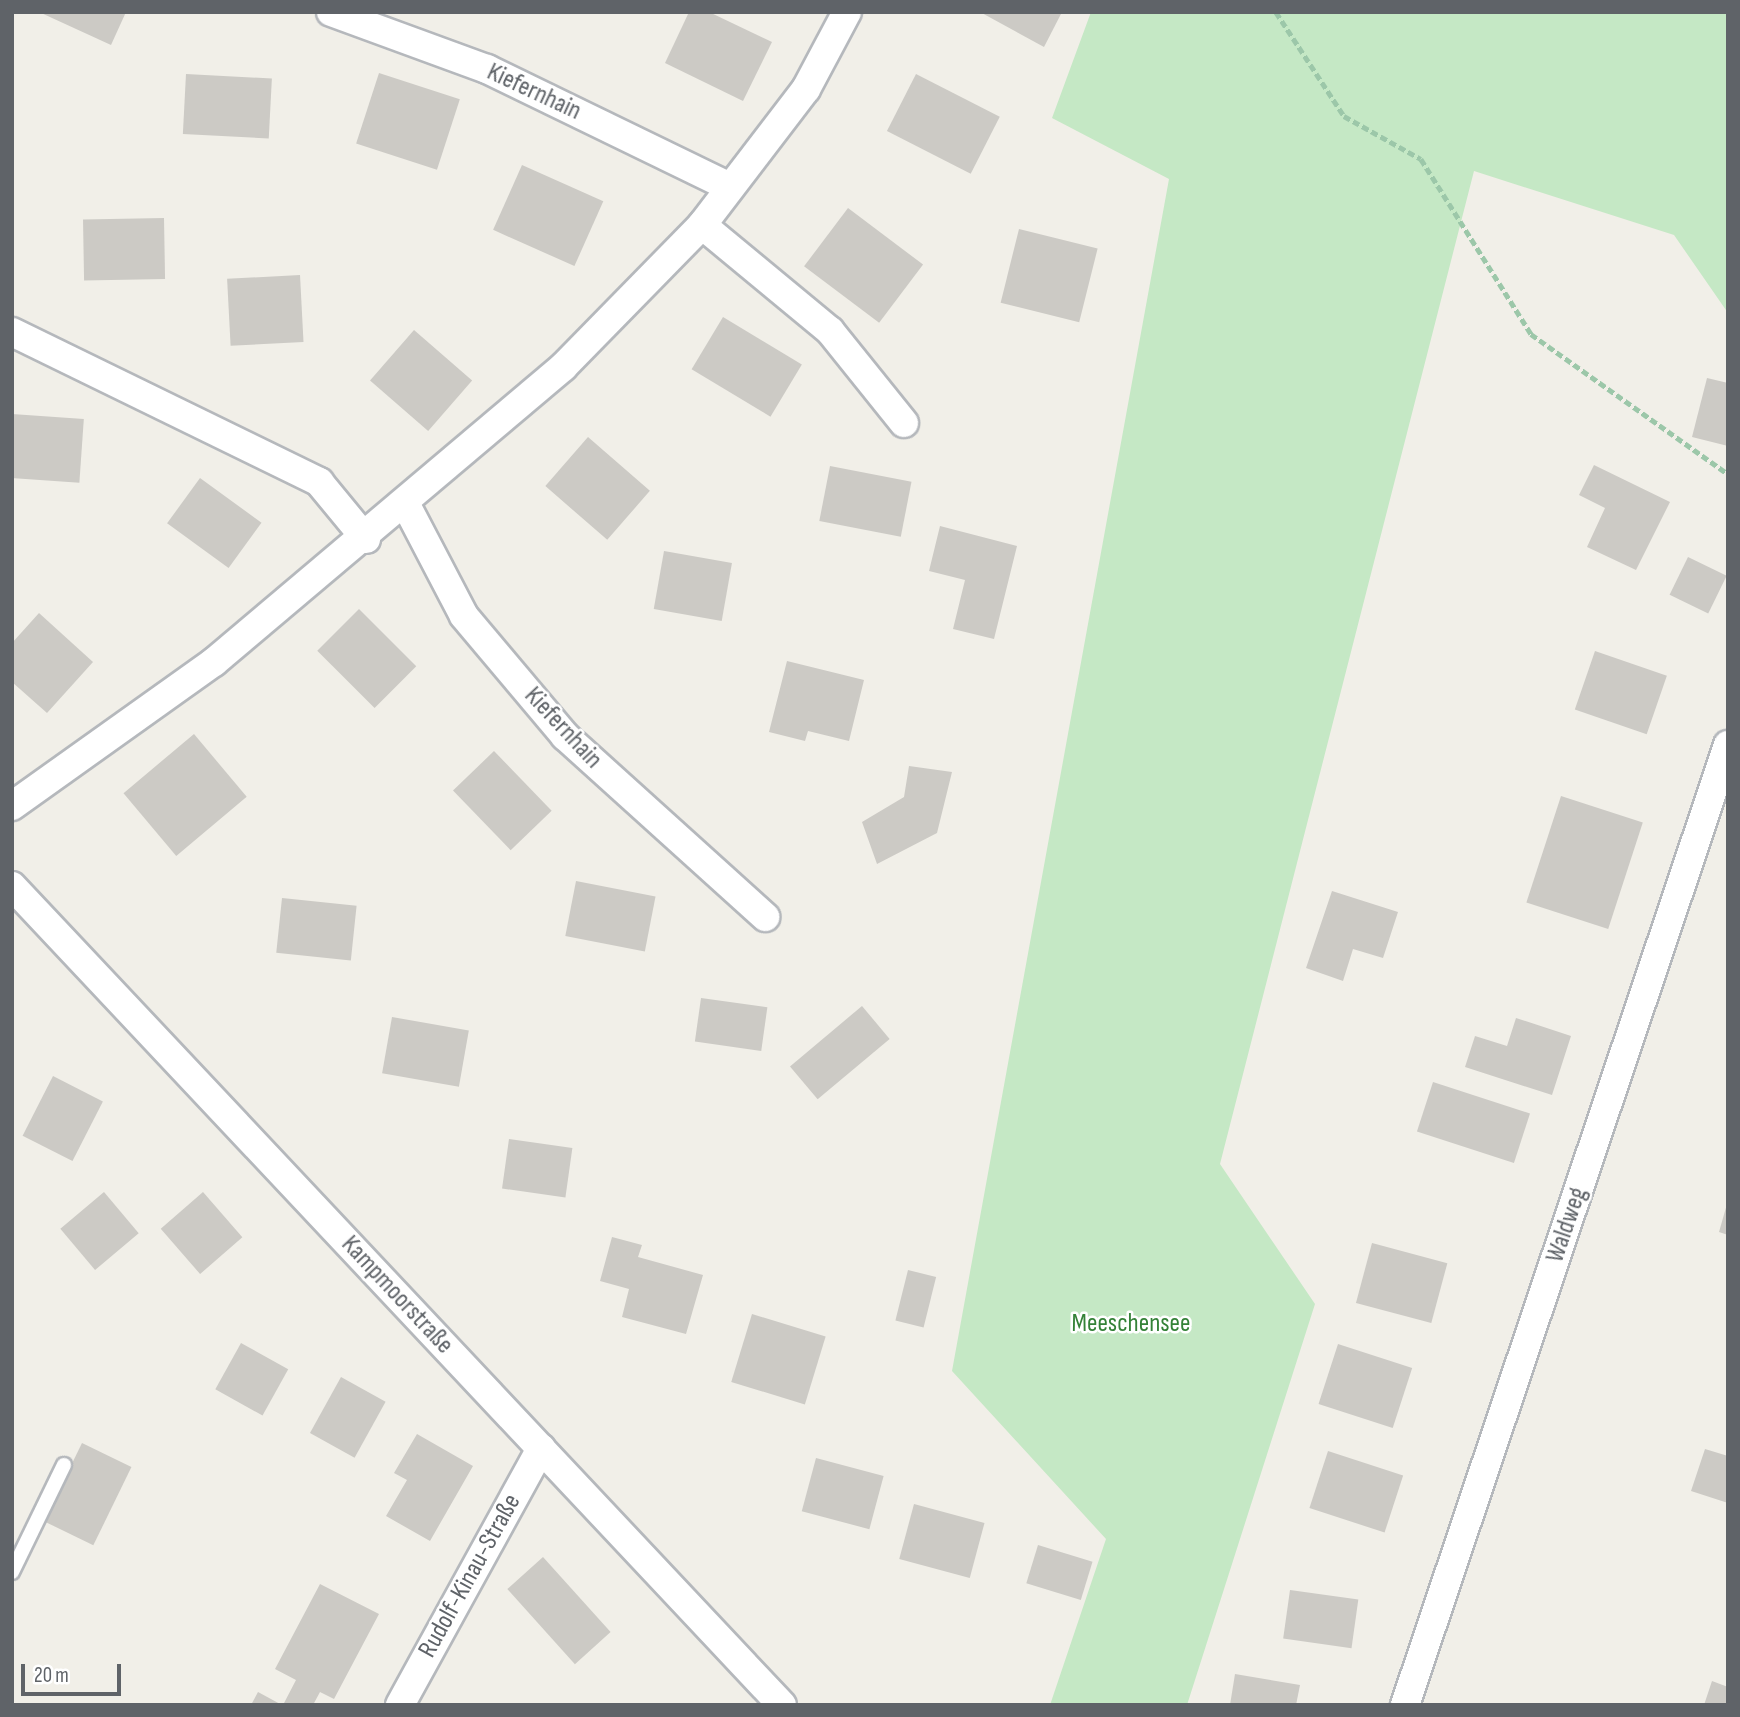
<!DOCTYPE html>
<meta charset="utf-8">
<style>
body{margin:0}
#map{position:relative;width:1740px;height:1717px;overflow:hidden;background:#f1efe8;font-family:"Sofia Sans Condensed",sans-serif}
div>[style]{position:absolute}
.green>*{inset:0;background:#c5e8c5}
.building>*{inset:0;background:#cccac5;transform-origin:0 0}
.path>*{height:4.5px;margin-top:-2.25px;transform-origin:0;background:repeating-linear-gradient(90deg,#9cc7a9 0 7px,transparent 0 10.5px)}
.roads{filter:drop-shadow(2px 0 #b5b8bc) drop-shadow(-2px 0 #b5b8bc) drop-shadow(0 2px #b5b8bc) drop-shadow(0 -2px #b5b8bc)}
.lane>*{height:14px;margin:-7px;padding:0 7px;transform-origin:7px;border-radius:7px;background:#fff}
.street>*{height:28px;margin:-14px;padding:0 14px;transform-origin:14px;border-radius:14px;background:#fff}
span{translate:-50% -50%;white-space:nowrap;text-align:center;line-height:1.15;-webkit-text-stroke:5px #fff;paint-order:stroke}
.street-label{font-size:26px;color:#5f6368}
.park-label{font-size:26px;color:#348238}
.frame{position:absolute;inset:0;border:14px solid #5f6368;pointer-events:none}
.scale{position:absolute;left:21px;top:1664px;width:100px;height:32px;box-sizing:border-box;border:4px solid #5f6368;border-top:0;padding-left:9px;font-size:21px;line-height:24px;white-space:nowrap;color:#5f6368;-webkit-text-stroke:5px #fff;paint-order:stroke}
</style>
<div id="map">
<div class="green">
<i style="clip-path:polygon(1091px 12px,1728px 12px,1728px 313px,1674px 235px,1474px 171px,1220px 1164px,1315px 1304px,1187px 1705px,1050px 1705px,1106px 1539px,952px 1371px,1169px 179px,1052px 118px)"></i>
</div>
<div class="building">
<i style="clip-path:polygon(39px 12px,126px 12px,111px 45px)"></i>
<i style="clip-path:polygon(689px 12px,709px 12px,772px 42px,743px 101px,665px 63px)"></i>
<i style="clip-path:polygon(980px 12px,1062px 12px,1044px 47px)"></i>
<i style="left:379px;top:73px;width:85px;height:74px;rotate:18deg"></i>
<i style="left:186px;top:74px;width:86px;height:60px;rotate:3deg"></i>
<i style="left:916px;top:74px;width:94px;height:64px;rotate:27deg"></i>
<i style="left:522px;top:165px;width:89px;height:71px;rotate:24deg"></i>
<i style="left:848px;top:208px;width:94px;height:73px;rotate:37deg"></i>
<i style="left:164px;top:218px;width:61px;height:81px;rotate:89deg"></i>
<i style="left:1019px;top:229px;width:81px;height:76px;rotate:14deg"></i>
<i style="left:300px;top:275px;width:67px;height:73px;rotate:87deg"></i>
<i style="left:723px;top:317px;width:92px;height:61px;rotate:31deg"></i>
<i style="left:414px;top:330px;width:77px;height:67px;rotate:41deg"></i>
<i style="clip-path:polygon(1707px 378px,1728px 383px,1728px 446px,1692px 437px)"></i>
<i style="left:12px;top:414px;width:72px;height:64px;rotate:4deg"></i>
<i style="left:588px;top:437px;width:82px;height:65px;rotate:41deg"></i>
<i style="clip-path:polygon(1594px 465px,1670px 502px,1636px 570px,1587px 547px,1605px 508px,1579px 495px)"></i>
<i style="left:830px;top:466px;width:83px;height:56px;rotate:11deg"></i>
<i style="left:200px;top:478px;width:76px;height:56px;rotate:36deg"></i>
<i style="clip-path:polygon(940px 526px,1017px 546px,994px 639px,953px 629px,965px 580px,929px 571px)"></i>
<i style="left:664px;top:551px;width:69px;height:59px;rotate:10deg"></i>
<i style="left:1688px;top:557px;width:43px;height:42px;rotate:26deg"></i>
<i style="left:359px;top:609px;width:81px;height:59px;rotate:45deg"></i>
<i style="clip-path:polygon(39px 613px,93px 662px,47px 713px,12px 682px,12px 643px)"></i>
<i style="left:1595px;top:651px;width:76px;height:62px;rotate:19deg"></i>
<i style="clip-path:polygon(787px 661px,864px 680px,849px 741px,808px 731px,805px 741px,769px 732px)"></i>
<i style="left:194px;top:734px;width:82px;height:92px;rotate:50deg"></i>
<i style="left:494px;top:751px;width:83px;height:57px;rotate:46deg"></i>
<i style="clip-path:polygon(909px 766px,952px 772px,937px 833px,877px 864px,862px 822px,904px 797px)"></i>
<i style="left:1561px;top:796px;width:86px;height:112px;rotate:18deg"></i>
<i style="left:576px;top:881px;width:81px;height:56px;rotate:11deg"></i>
<i style="clip-path:polygon(1332px 891px,1398px 912px,1383px 958px,1353px 949px,1343px 981px,1306px 968px)"></i>
<i style="left:282px;top:898px;width:75px;height:55px;rotate:6deg"></i>
<i style="left:701px;top:998px;width:67px;height:44px;rotate:8deg"></i>
<i style="left:862px;top:1006px;width:43px;height:94px;rotate:50deg"></i>
<i style="left:392px;top:1017px;width:78px;height:57px;rotate:10deg"></i>
<i style="clip-path:polygon(1516px 1018px,1571px 1036px,1552px 1095px,1465px 1067px,1475px 1036px,1507px 1046px)"></i>
<i style="left:53px;top:1076px;width:56px;height:67px;rotate:27deg"></i>
<i style="left:1433px;top:1082px;width:102px;height:52px;rotate:18deg"></i>
<i style="left:509px;top:1139px;width:64px;height:50px;rotate:8deg"></i>
<i style="left:104px;top:1192px;width:54px;height:57px;rotate:50deg"></i>
<i style="left:203px;top:1192px;width:60px;height:56px;rotate:49deg"></i>
<i style="clip-path:polygon(1727px 1204px,1728px 1204px,1728px 1235px,1719px 1232px)"></i>
<i style="clip-path:polygon(612px 1237px,642px 1245px,638px 1257px,703px 1275px,686px 1334px,622px 1317px,629px 1289px,600px 1281px)"></i>
<i style="left:1372px;top:1243px;width:78px;height:62px;rotate:15deg"></i>
<i style="left:908px;top:1270px;width:29px;height:52px;rotate:14deg"></i>
<i style="left:752px;top:1314px;width:77px;height:71px;rotate:17deg"></i>
<i style="left:241px;top:1343px;width:54px;height:53px;rotate:29deg"></i>
<i style="left:1338px;top:1344px;width:78px;height:63px;rotate:18deg"></i>
<i style="left:341px;top:1377px;width:51px;height:64px;rotate:29deg"></i>
<i style="clip-path:polygon(417px 1434px,473px 1466px,430px 1541px,386px 1516px,407px 1480px,394px 1473px)"></i>
<i style="left:82px;top:1443px;width:55px;height:87px;rotate:26deg"></i>
<i style="clip-path:polygon(1705px 1449px,1728px 1456px,1728px 1503px,1691px 1491px)"></i>
<i style="left:1328px;top:1451px;width:79px;height:60px;rotate:18deg"></i>
<i style="left:816px;top:1458px;width:70px;height:55px;rotate:15deg"></i>
<i style="left:914px;top:1504px;width:73px;height:57px;rotate:15deg"></i>
<i style="left:1038px;top:1545px;width:57px;height:40px;rotate:17deg"></i>
<i style="left:543px;top:1557px;width:101px;height:48px;rotate:48deg"></i>
<i style="clip-path:polygon(320px 1584px,379px 1614px,334px 1699px,320px 1692px,313px 1705px,283px 1705px,296px 1680px,275px 1669px)"></i>
<i style="left:1290px;top:1590px;width:69px;height:49px;rotate:8deg"></i>
<i style="clip-path:polygon(1235px 1674px,1300px 1685px,1296px 1705px,1230px 1705px)"></i>
<i style="clip-path:polygon(1712px 1681px,1728px 1687px,1728px 1705px,1704px 1705px)"></i>
<i style="clip-path:polygon(258px 1692px,282px 1705px,251px 1705px)"></i>
</div>
<div class="path">
<i style="left:1276px;top:12px;width:124px;rotate:56.8deg"></i>
<i style="left:1344px;top:116px;width:88px;rotate:29.2deg"></i>
<i style="left:1421px;top:159px;width:207px;rotate:57.8deg"></i>
<i style="left:1531px;top:334px;width:242px;rotate:35.4deg"></i>
</div>
<div class="roads">
<div class="lane">
<i style="left:12px;top:1572px;width:119px;rotate:-64.1deg"></i>
</div>
<div class="street">
<i style="left:331px;top:12px;width:166px;rotate:20.1deg"></i>
<i style="left:487px;top:69px;width:270px;rotate:25.9deg"></i>
<i style="left:702px;top:225px;width:166px;rotate:39.6deg"></i>
<i style="left:830px;top:331px;width:118px;rotate:51.2deg"></i>
<i style="left:12px;top:332px;width:342px;rotate:26deg"></i>
<i style="left:319px;top:482px;width:74px;rotate:50.5deg"></i>
<i style="left:405px;top:503px;width:127px;rotate:62.4deg"></i>
<i style="left:464px;top:616px;width:157px;rotate:49.9deg"></i>
<i style="left:565px;top:736px;width:270px;rotate:42.1deg"></i>
<i style="left:12px;top:806px;width:248px;rotate:-35.5deg"></i>
<i style="left:214px;top:662px;width:457px;rotate:-40.2deg"></i>
<i style="left:563px;top:367px;width:199px;rotate:-45.6deg"></i>
<i style="left:702px;top:225px;width:171px;rotate:-52.6deg"></i>
<i style="left:806px;top:89px;width:87px;rotate:-62deg"></i>
<i style="left:12px;top:886px;width:1124px;rotate:46.77deg"></i>
<i style="left:400px;top:1705px;width:293px;rotate:-61.2deg"></i>
<i style="left:1405px;top:1705px;width:1013px;rotate:-71.4deg"></i>
</div>
</div>
<div class="street-label">
<span style="left:534px;top:92px;rotate:25deg">Kiefernhain</span>
<span style="left:563px;top:728px;rotate:47deg">Kiefernhain</span>
<span style="left:1567px;top:1225px;rotate:-71deg">Waldweg</span>
<span style="left:397px;top:1295px;rotate:47deg">Kampmoorstraße</span>
<span style="left:470px;top:1576px;rotate:-61deg">Rudolf-Kinau-Straße</span>
</div>
<div class="park-label">
<span style="left:1131px;top:1324px">Meeschensee</span>
</div>
<div class="frame"></div>
<div class="scale">20 m</div>
</div>
